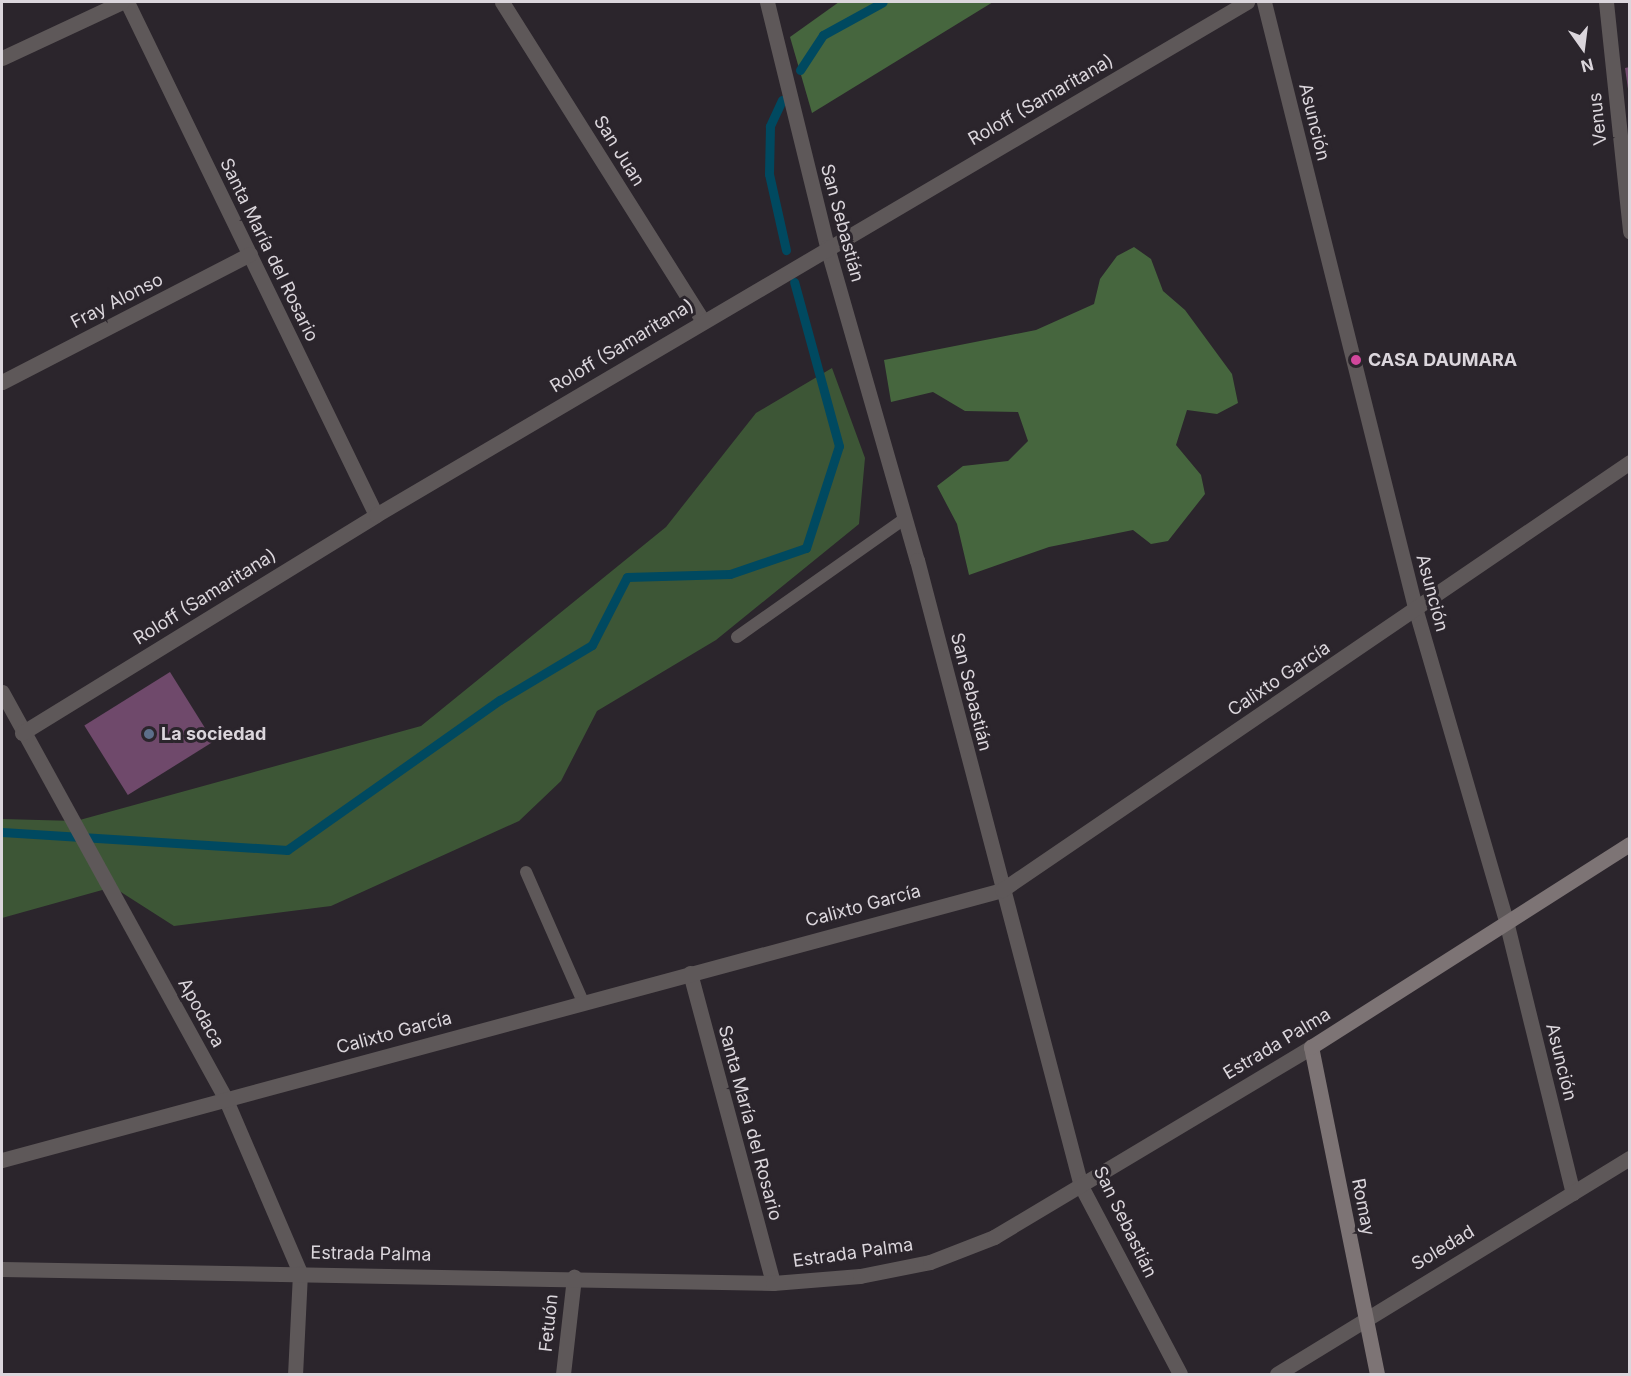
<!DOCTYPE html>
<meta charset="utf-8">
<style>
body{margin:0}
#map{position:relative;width:1631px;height:1376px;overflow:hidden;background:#2b252c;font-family:Inter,sans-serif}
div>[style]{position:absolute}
.green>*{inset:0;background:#3d5636}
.forest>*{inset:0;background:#46663e}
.stream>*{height:9px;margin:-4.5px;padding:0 4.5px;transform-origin:4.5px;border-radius:4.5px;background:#004960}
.building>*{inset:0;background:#6f496b;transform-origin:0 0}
.service>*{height:12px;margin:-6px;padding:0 6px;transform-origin:6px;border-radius:6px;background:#5e5859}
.minor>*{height:15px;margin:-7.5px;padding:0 7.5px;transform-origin:7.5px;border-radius:7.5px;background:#5e5859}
.tertiary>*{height:15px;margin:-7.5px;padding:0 7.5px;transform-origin:7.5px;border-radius:7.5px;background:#5e5859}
.secondary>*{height:15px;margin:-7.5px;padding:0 7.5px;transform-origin:7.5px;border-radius:7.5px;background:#7d7475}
.dots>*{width:16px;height:16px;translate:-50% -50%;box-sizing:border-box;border:3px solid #2b252c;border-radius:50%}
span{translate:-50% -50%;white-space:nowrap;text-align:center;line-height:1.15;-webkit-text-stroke:6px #2b252c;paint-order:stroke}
.street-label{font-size:18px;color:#dbd6dc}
.poi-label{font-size:18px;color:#dbd6dc;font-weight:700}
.left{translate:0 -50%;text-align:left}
.frame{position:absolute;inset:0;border:3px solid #dbd6dc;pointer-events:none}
.north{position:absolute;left:1553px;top:18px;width:60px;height:60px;-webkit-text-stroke:4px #2b252c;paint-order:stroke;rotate:166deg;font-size:16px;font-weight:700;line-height:24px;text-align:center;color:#dbd6dc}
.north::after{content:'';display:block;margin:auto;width:21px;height:27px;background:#dbd6dc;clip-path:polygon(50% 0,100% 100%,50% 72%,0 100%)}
</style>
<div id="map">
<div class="green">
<i style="clip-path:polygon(832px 368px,865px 458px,859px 524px,716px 640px,597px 711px,561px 781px,519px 821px,331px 906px,174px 926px,113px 887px,2px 918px,2px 819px,76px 821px,421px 726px,666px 527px,756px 413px)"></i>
</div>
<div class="forest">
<i style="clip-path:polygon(839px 2px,993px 2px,812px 113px,790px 37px)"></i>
<i style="clip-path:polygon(1134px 247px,1151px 259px,1163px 291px,1185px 310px,1232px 374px,1238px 403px,1217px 414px,1187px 410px,1176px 445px,1201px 475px,1205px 494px,1168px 541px,1151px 544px,1133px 530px,1049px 547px,969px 575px,957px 524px,937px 486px,963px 466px,1008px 461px,1028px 441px,1018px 412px,965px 411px,933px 392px,891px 402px,884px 360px,1036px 330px,1094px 304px,1100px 279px,1117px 256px)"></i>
</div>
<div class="stream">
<i style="left:800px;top:70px;width:42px;rotate:-56.7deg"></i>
<i style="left:823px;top:35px;width:68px;rotate:-28.8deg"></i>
<i style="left:782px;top:100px;width:29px;rotate:115deg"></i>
<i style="left:770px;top:126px;width:48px;rotate:91.2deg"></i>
<i style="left:769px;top:174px;width:78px;rotate:77.4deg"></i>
<i style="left:2px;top:832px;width:286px;rotate:3.6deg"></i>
<i style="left:287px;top:850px;width:261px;rotate:-35.2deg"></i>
<i style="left:500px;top:700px;width:107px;rotate:-30.9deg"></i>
<i style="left:592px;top:645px;width:76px;rotate:-62.8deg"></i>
<i style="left:627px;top:577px;width:103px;rotate:-1.7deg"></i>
<i style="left:730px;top:574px;width:80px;rotate:-18.9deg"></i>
<i style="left:806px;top:548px;width:107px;rotate:-72.1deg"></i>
<i style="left:839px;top:446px;width:170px;rotate:-105.3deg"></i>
</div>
<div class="building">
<i style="clip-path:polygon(1630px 67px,1630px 89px,1628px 89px,1625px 68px)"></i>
<i style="left:170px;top:672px;width:82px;height:101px;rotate:58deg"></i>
</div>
<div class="service">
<i style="left:737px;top:637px;width:204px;rotate:-35.2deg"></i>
<i style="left:526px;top:872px;width:142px;rotate:66.3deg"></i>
</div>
<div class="minor">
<i style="left:127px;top:2px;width:570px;rotate:64.11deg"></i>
<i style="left:502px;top:2px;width:377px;rotate:57.8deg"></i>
<i style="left:767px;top:2px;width:252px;rotate:76.2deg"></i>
<i style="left:827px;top:247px;width:326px;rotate:74deg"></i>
<i style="left:917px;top:560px;width:647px;rotate:75.32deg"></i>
<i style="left:1081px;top:1186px;width:212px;rotate:62.2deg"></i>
<i style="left:1264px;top:2px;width:628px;rotate:75.99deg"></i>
<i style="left:1416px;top:611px;width:327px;rotate:73.8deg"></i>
<i style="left:1507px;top:925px;width:276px;rotate:76.2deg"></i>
<i style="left:1606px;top:2px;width:231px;rotate:84deg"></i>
<i style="left:2px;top:58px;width:132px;rotate:-25deg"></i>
<i style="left:2px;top:382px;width:279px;rotate:-27.3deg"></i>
<i style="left:2px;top:692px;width:465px;rotate:61.2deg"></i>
<i style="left:226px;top:1100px;width:188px;rotate:66.8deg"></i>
<i style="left:300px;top:1273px;width:101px;rotate:92.8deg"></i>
<i style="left:22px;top:733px;width:416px;rotate:-31.6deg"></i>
<i style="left:376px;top:515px;width:1011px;rotate:-30.5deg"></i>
<i style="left:690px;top:973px;width:321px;rotate:75deg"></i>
<i style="left:2px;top:1160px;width:1036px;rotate:-15.11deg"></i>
<i style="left:1002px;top:890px;width:760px;rotate:-34.28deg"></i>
<i style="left:563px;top:1374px;width:98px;rotate:-83.5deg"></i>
<i style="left:1277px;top:1374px;width:414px;rotate:-31.5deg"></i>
</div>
<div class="tertiary">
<i style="left:2px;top:1269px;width:771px;rotate:1.04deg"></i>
<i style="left:773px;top:1283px;width:87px;rotate:-4.6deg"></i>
<i style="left:860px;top:1276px;width:71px;rotate:-11.3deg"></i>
<i style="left:930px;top:1262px;width:69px;rotate:-21.3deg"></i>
<i style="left:994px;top:1237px;width:370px;rotate:-30.9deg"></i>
</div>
<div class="secondary">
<i style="left:1377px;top:1374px;width:334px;rotate:-101.4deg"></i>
<i style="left:1311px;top:1047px;width:378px;rotate:-32.5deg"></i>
</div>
<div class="dots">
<i style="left:1356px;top:360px;background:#d1479c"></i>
<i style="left:149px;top:734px;background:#5c6f8a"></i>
</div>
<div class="street-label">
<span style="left:1041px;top:100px;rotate:-30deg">Roloff (Samaritana)</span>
<span style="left:1598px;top:119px;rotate:-96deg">Venus</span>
<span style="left:1314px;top:122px;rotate:76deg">Asunción</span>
<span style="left:619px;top:151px;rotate:58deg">San Juan</span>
<span style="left:842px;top:223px;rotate:75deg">San Sebastián</span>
<span style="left:269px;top:250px;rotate:64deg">Santa María del Rosario</span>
<span style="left:117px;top:301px;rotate:-27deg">Fray Alonso</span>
<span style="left:622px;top:346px;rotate:-31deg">Roloff (Samaritana)</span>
<span style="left:1432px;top:593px;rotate:75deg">Asunción</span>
<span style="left:205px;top:597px;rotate:-32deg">Roloff (Samaritana)</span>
<span style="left:1279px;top:679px;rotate:-34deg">Calixto García</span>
<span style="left:971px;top:692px;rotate:76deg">San Sebastián</span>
<span style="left:863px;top:906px;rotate:-15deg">Calixto García</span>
<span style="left:201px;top:1013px;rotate:61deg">Apodaca</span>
<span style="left:394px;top:1033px;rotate:-15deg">Calixto García</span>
<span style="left:1277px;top:1044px;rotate:-31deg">Estrada Palma</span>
<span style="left:1561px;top:1062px;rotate:76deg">Asunción</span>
<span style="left:750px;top:1123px;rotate:75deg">Santa María del Rosario</span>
<span style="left:1363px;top:1207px;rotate:79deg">Romay</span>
<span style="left:1125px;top:1222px;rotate:64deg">San Sebastián</span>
<span style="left:1443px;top:1248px;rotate:-31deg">Soledad</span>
<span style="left:853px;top:1253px;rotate:-8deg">Estrada Palma</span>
<span style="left:371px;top:1254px;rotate:1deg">Estrada Palma</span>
<span style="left:549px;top:1323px;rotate:-84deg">Fetuón</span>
</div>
<div class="poi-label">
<span class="left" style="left:1368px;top:360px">CASA DAUMARA</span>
<span class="left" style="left:161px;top:734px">La sociedad</span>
</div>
<div class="frame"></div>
<div class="north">N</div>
</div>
